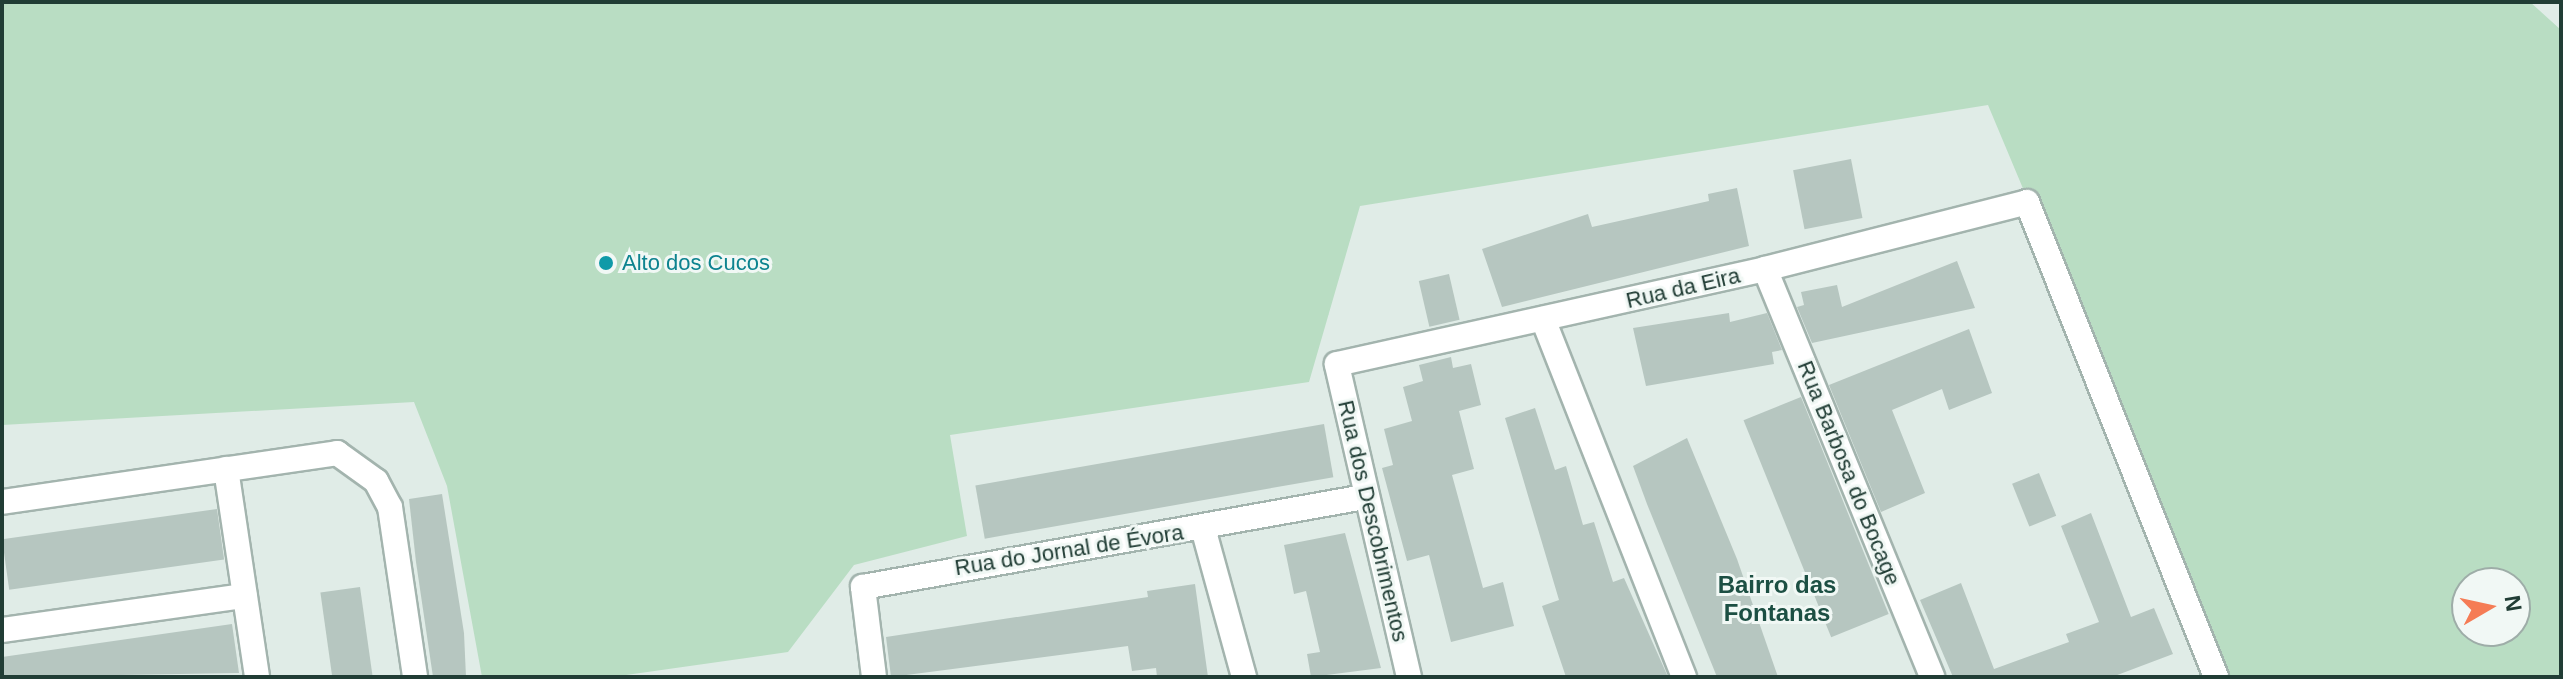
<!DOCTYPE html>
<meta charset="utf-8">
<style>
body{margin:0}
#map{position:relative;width:2563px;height:679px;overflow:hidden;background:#e0ece7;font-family:Arial,sans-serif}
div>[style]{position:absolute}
.green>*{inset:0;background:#b9ddc3}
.building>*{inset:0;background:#b6c6c0;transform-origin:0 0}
.roads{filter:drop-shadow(2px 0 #a3b4ae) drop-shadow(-2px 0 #a3b4ae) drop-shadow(0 2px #a3b4ae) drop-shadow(0 -2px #a3b4ae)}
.minor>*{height:24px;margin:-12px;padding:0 12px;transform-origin:12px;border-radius:12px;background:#fff}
.dots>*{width:22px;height:22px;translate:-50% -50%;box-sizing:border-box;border:4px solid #f1f8f5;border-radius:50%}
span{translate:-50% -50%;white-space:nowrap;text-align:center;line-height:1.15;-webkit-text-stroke:6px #f1f8f5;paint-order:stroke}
.culture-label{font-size:22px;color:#0d838f}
.left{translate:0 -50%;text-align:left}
.street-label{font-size:22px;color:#213d35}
.neighbourhood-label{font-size:24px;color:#1c4f43;font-weight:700}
.frame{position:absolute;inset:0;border:4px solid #213d35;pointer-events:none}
.north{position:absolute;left:2451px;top:567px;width:80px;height:80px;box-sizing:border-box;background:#f1f8f5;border:2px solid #9eada8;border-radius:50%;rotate:81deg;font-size:22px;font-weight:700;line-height:32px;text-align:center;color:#213d35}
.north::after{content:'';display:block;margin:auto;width:28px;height:36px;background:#f57c55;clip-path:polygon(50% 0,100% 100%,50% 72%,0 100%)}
</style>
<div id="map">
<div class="green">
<i style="clip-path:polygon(evenodd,2px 2px,2530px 2px,2561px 30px,2561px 677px,2228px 677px,1988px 105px,1360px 206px,1309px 382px,950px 435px,967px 536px,854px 565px,788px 652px,612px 677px,482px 677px,447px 486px,414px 402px,2px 425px,2px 2px,2467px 583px,2515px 583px,2515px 631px,2467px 631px,2467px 583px)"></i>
</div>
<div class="building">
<i style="left:1851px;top:159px;width:60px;height:59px;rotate:79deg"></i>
<i style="clip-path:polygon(1737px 188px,1749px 246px,1502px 307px,1482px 249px,1588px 214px,1592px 227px,1709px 201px,1708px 194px)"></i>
<i style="clip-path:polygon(1957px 261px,1975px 308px,1812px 343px,1797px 307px,1804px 305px,1801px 292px,1837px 285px,1842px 307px)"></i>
<i style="left:1449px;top:274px;width:47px;height:31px;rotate:77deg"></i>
<i style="clip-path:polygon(1729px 313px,1730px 322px,1767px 313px,1782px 350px,1772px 352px,1774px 364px,1646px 386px,1633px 328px)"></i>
<i style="clip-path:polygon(1969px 329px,1992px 393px,1949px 410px,1942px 389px,1892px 410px,1925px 493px,1881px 512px,1829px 385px)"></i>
<i style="clip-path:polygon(1451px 357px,1453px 368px,1471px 364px,1481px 405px,1459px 411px,1474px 469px,1452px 475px,1483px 588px,1503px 582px,1514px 626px,1451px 642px,1429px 555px,1407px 561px,1382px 468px,1393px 465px,1384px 429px,1412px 421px,1403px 387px,1423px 381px,1419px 365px)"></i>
<i style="left:1801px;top:397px;width:234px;height:62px;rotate:68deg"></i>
<i style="clip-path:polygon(1535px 408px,1555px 470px,1566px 466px,1583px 525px,1594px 522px,1613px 582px,1624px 578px,1668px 677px,1566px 677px,1542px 606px,1559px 600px,1505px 418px)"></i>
<i style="left:1324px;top:424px;width:54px;height:354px;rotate:80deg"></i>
<i style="clip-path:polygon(1687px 438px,1737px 559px,1778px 677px,1717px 677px,1647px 504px,1633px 466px)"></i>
<i style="left:2039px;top:473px;width:46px;height:29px;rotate:68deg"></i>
<i style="clip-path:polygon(442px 494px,464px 633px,466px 677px,433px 677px,416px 562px,409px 499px)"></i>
<i style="left:217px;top:509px;width:51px;height:217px;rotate:82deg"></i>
<i style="clip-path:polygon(2091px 513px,2131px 617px,2154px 608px,2173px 654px,2112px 677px,1953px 677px,1920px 600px,1961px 583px,1994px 669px,2069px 642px,2066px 634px,2099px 622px,2061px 526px)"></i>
<i style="clip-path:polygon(1345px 533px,1381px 668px,1311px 677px,1307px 654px,1320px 652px,1306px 591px,1294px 594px,1284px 545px)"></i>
<i style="clip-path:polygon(1195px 584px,1208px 677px,1157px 677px,1156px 668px,1132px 671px,1128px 646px,891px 677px,886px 637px,1148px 597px,1147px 591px)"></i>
<i style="left:360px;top:587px;width:91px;height:40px;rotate:82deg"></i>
<i style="clip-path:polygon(232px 624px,239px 673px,2px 677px,2px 657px)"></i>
</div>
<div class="roads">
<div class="minor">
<i style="left:1765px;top:269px;width:441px;rotate:67.7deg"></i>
<i style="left:1543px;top:319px;width:385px;rotate:68.5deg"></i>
<i style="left:226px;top:469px;width:210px;rotate:81.5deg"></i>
<i style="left:2px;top:502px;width:339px;rotate:-8.3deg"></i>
<i style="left:337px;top:453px;width:48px;rotate:35.7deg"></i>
<i style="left:376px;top:481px;width:30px;rotate:62deg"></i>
<i style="left:390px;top:507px;width:172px;rotate:81.6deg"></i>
<i style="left:1203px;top:528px;width:155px;rotate:74.6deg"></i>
<i style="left:2px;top:630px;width:245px;rotate:-8deg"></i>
<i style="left:874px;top:677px;width:91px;rotate:-97deg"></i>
<i style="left:863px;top:587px;width:509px;rotate:-10.18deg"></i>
<i style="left:1409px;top:677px;width:321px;rotate:-103deg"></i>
<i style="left:1337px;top:364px;width:438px;rotate:-12.5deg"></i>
<i style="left:1765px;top:269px;width:270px;rotate:-14.3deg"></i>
<i style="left:2027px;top:202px;width:511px;rotate:68.3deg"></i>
</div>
</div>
<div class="dots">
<i style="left:606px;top:263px;background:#0f9aa8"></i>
</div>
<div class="culture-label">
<span class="left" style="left:622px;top:263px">Alto dos Cucos</span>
</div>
<div class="street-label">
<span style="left:1683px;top:288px;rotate:-13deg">Rua da Eira</span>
<span style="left:1849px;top:473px;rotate:68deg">Rua Barbosa do Bocage</span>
<span style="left:1373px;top:521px;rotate:77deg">Rua dos Descobrimentos</span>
<span style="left:1069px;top:550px;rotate:-9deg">Rua do Jornal de Évora</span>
</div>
<div class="neighbourhood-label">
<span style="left:1777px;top:599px">Bairro das<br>Fontanas</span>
</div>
<div class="frame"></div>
<div class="north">N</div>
</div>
